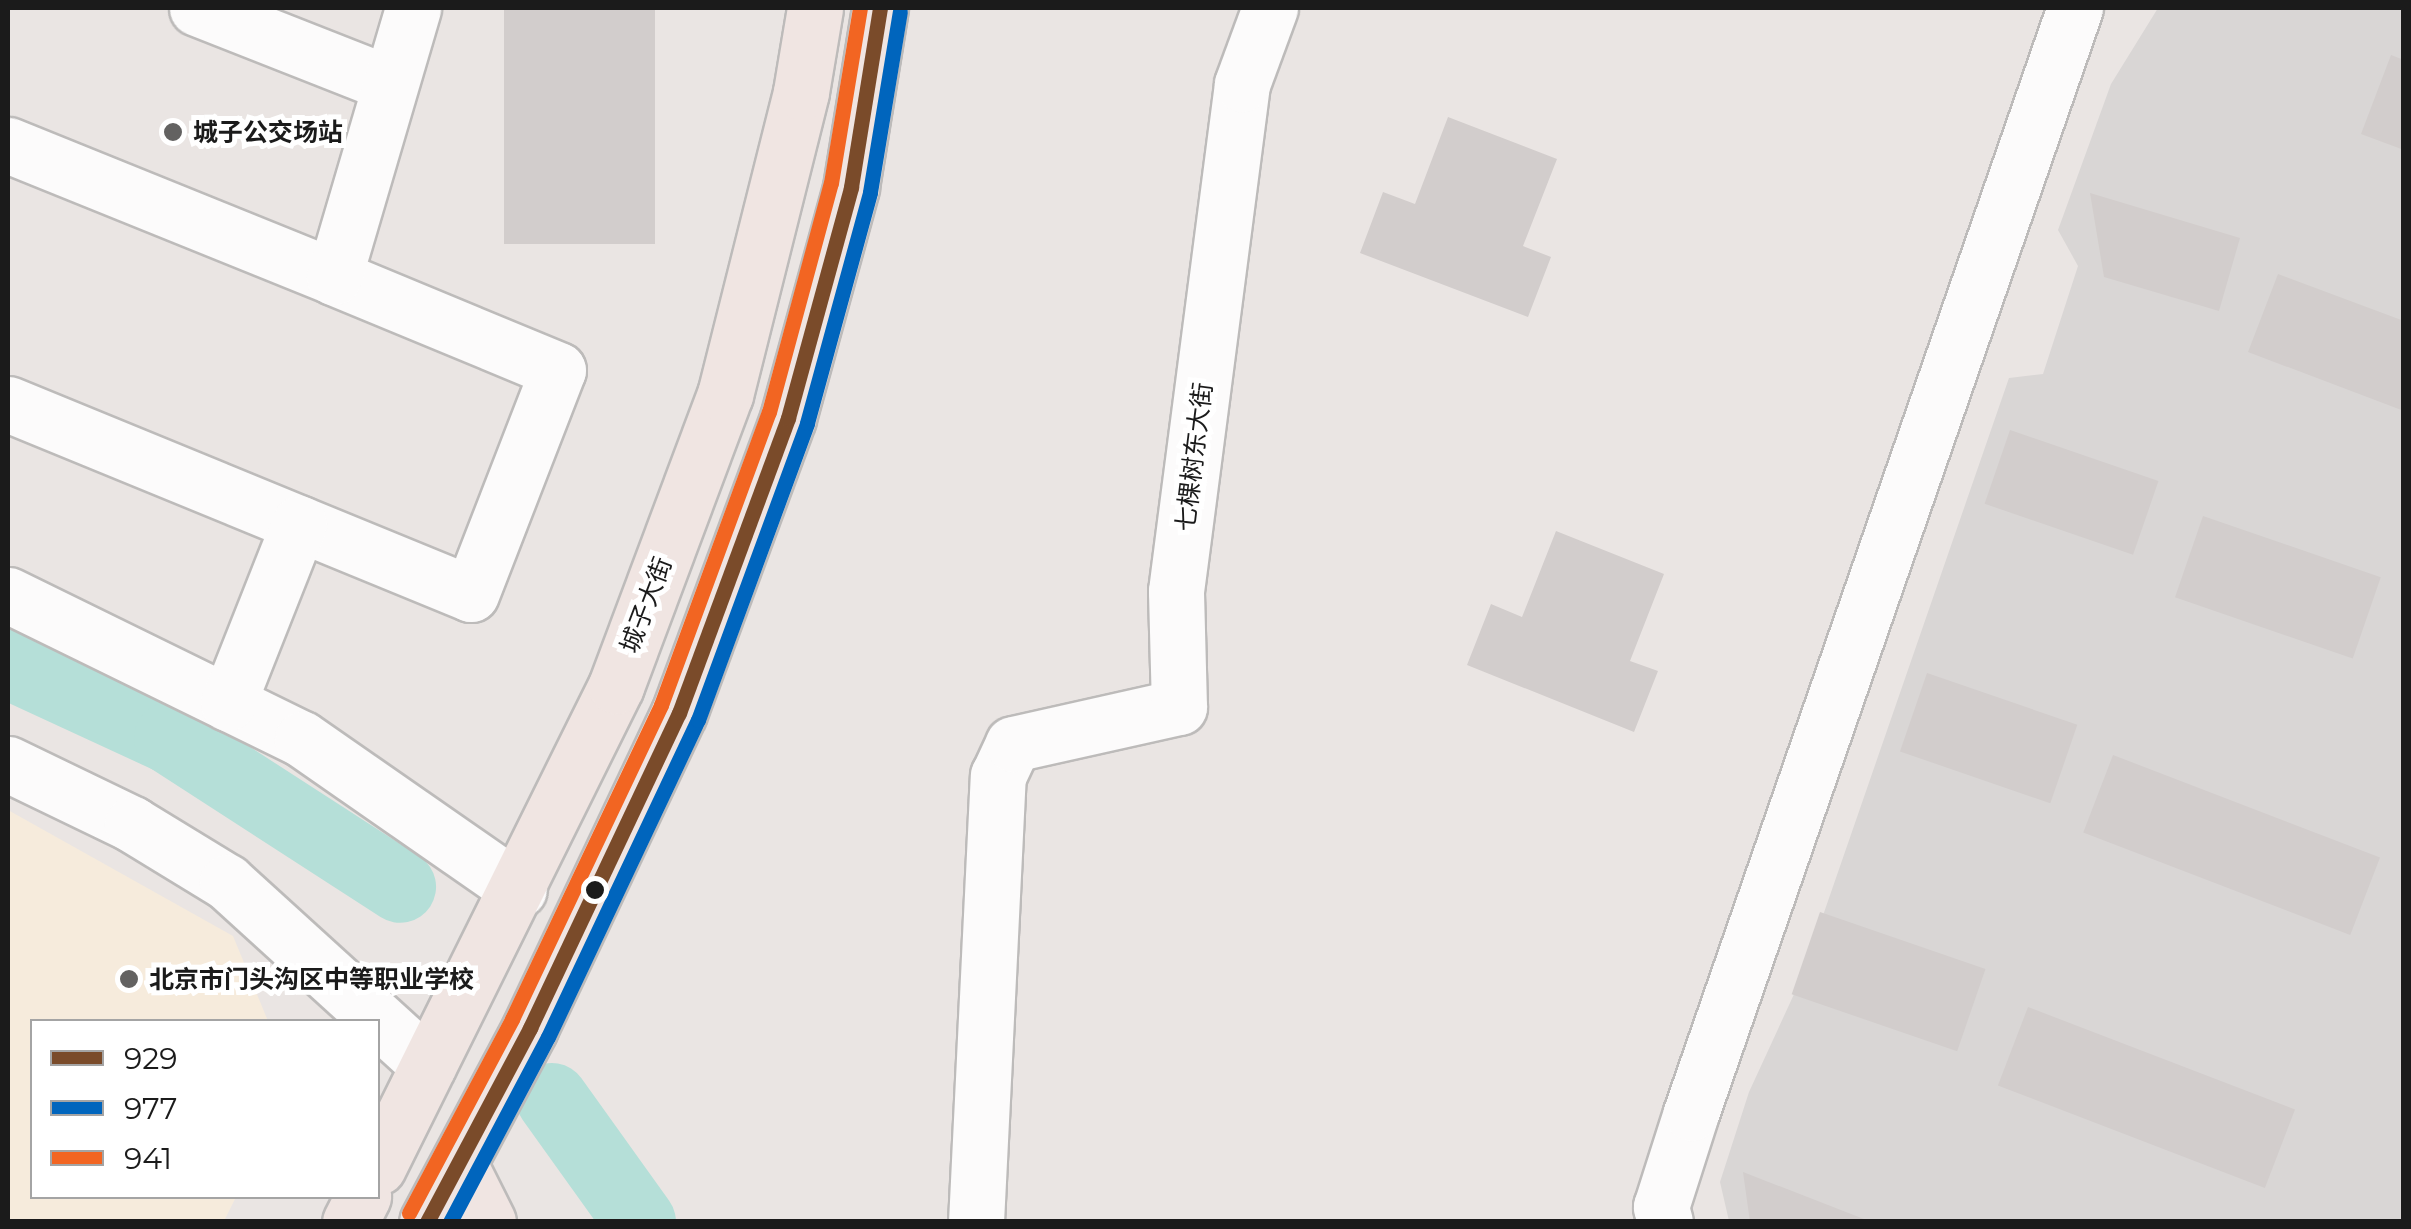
<!DOCTYPE html>
<meta charset="utf-8">
<style>
body{margin:0}
#map{position:relative;width:2411px;height:1229px;overflow:hidden;background:#eae5e3;font-family:Montserrat,"Noto Sans SC",sans-serif}
div>[style]{position:absolute}
.residential>*{inset:0;background:#d9d6d5}
.education>*{inset:0;background:#f6ebdc}
.river>*{height:72px;margin:-36px;padding:0 36px;transform-origin:36px;border-radius:36px;background:#b5dfd8}
.building>*{inset:0;background:#d2cdcc;transform-origin:0 0}
.roads{filter:drop-shadow(2px 0 #bdbbba) drop-shadow(-2px 0 #bdbbba) drop-shadow(0 2px #bdbbba) drop-shadow(0 -2px #bdbbba)}
.minor>*{height:55px;margin:-27.5px;padding:0 27.5px;transform-origin:27.5px;border-radius:27.5px;background:#fcfbfb}
.major>*{height:55px;margin:-27.5px;padding:0 27.5px;transform-origin:27.5px;border-radius:27.5px;background:#f0e5e2}
.bus-1>*{height:15px;margin:-7.5px;padding:0 7.5px;transform-origin:7.5px;border-radius:7.5px;background:#7a4b2a}
.bus-2>*{height:15px;margin:-7.5px;padding:0 7.5px;transform-origin:7.5px;border-radius:7.5px;background:#0065bd}
.bus-3>*{height:15px;margin:-7.5px;padding:0 7.5px;transform-origin:7.5px;border-radius:7.5px;background:#f26522}
.dots>*{width:28px;height:28px;translate:-50% -50%;box-sizing:border-box;border:5px solid #fff;border-radius:50%}
span{translate:-50% -50%;white-space:nowrap;text-align:center;line-height:1.15;-webkit-text-stroke:10px #fff;paint-order:stroke}
.poi-label{font-size:25px;color:#1b1b1b;font-weight:700}
.left{translate:0 -50%;text-align:left}
.street-label{font-size:25px;color:#1b1b1b}
.frame{position:absolute;inset:0;border:10px solid #1b1b1b;pointer-events:none}
.legend{position:absolute;left:30px;top:1019px;width:350px;height:180px;box-sizing:border-box;background:#fff;border:2px solid #a4a4a4;margin:0;padding:12px 18px;list-style:none;font-size:30px;color:#1b1b1b}
.legend li{display:flex;align-items:center;gap:20px;height:50px}
.legend b{width:50px;border:2px solid #a4a4a4}
</style>
<div id="map">
<div class="residential">
<i style="clip-path:polygon(2158px 8px,2403px 8px,2403px 1221px,1729px 1221px,1720px 1182px,1749px 1092px,1801px 979px,2009px 378px,2043px 374px,2078px 266px,2058px 230px,2111px 84px)"></i>
</div>
<div class="education">
<i style="clip-path:polygon(8px 810px,233px 936px,268px 1021px,32px 1022px,32px 1196px,236px 1197px,224px 1221px,8px 1221px)"></i>
</div>
<div class="river">
<i style="left:8px;top:663px;width:179px;rotate:24.8deg"></i>
<i style="left:170px;top:738px;width:274px;rotate:32.9deg"></i>
<i style="left:552px;top:1099px;width:151px;rotate:54.4deg"></i>
</div>
<div class="building">
<i style="left:504px;top:8px;width:151px;height:236px"></i>
<i style="clip-path:polygon(2391px 55px,2404px 60px,2404px 150px,2361px 134px)"></i>
<i style="clip-path:polygon(1448px 117px,1557px 159px,1523px 246px,1551px 257px,1528px 317px,1360px 253px,1383px 192px,1415px 204px)"></i>
<i style="clip-path:polygon(2090px 193px,2240px 238px,2219px 311px,2104px 277px)"></i>
<i style="clip-path:polygon(2278px 274px,2404px 321px,2404px 411px,2248px 352px)"></i>
<i style="left:2010px;top:430px;width:157px;height:78px;rotate:19deg"></i>
<i style="left:2203px;top:516px;width:188px;height:86px;rotate:19deg"></i>
<i style="clip-path:polygon(1556px 531px,1664px 574px,1630px 661px,1658px 671px,1634px 732px,1467px 665px,1491px 604px,1522px 617px)"></i>
<i style="left:1927px;top:673px;width:159px;height:83px;rotate:19deg"></i>
<i style="left:2113px;top:755px;width:286px;height:83px;rotate:21deg"></i>
<i style="left:1820px;top:912px;width:175px;height:87px;rotate:19deg"></i>
<i style="left:2028px;top:1007px;width:286px;height:84px;rotate:21deg"></i>
<i style="clip-path:polygon(1743px 1172px,1869px 1221px,1869px 1222px,1750px 1222px)"></i>
</div>
<div class="roads">
<div class="minor">
<i style="left:197px;top:8px;width:207px;rotate:21.5deg"></i>
<i style="left:8px;top:145px;width:352px;rotate:22deg"></i>
<i style="left:8px;top:404px;width:500px;rotate:22.31deg"></i>
<i style="left:471px;top:594px;width:240px;rotate:-68.8deg"></i>
<i style="left:558px;top:370px;width:243px;rotate:-157.5deg"></i>
<i style="left:334px;top:277px;width:280px;rotate:-73.6deg"></i>
<i style="left:8px;top:595px;width:327px;rotate:26.1deg"></i>
<i style="left:302px;top:739px;width:264px;rotate:34.8deg"></i>
<i style="left:228px;top:703px;width:193px;rotate:-68.4deg"></i>
<i style="left:8px;top:764px;width:138px;rotate:25.8deg"></i>
<i style="left:132px;top:824px;width:111px;rotate:31.4deg"></i>
<i style="left:227px;top:882px;width:272px;rotate:42.3deg"></i>
<i style="left:976px;top:1222px;width:447px;rotate:-87.2deg"></i>
<i style="left:998px;top:776px;width:35px;rotate:-65deg"></i>
<i style="left:1013px;top:744px;width:170px;rotate:-12.6deg"></i>
<i style="left:1179px;top:707px;width:116px;rotate:-91.5deg"></i>
<i style="left:1176px;top:591px;width:511px;rotate:-82.58deg"></i>
<i style="left:1242px;top:84px;width:81px;rotate:-69.8deg"></i>
<i style="left:1665px;top:1222px;width:16px;rotate:-105deg"></i>
<i style="left:1661px;top:1207px;width:99px;rotate:-72.3deg"></i>
<i style="left:1691px;top:1113px;width:1170px;rotate:-70.84deg"></i>
</div>
<div class="major">
<i style="left:459px;top:1164px;width:65px;rotate:63.4deg"></i>
<i style="left:378px;top:1167px;width:537px;rotate:-63.67deg"></i>
<i style="left:616px;top:686px;width:311px;rotate:-69.5deg"></i>
<i style="left:725px;top:395px;width:312px;rotate:-75.9deg"></i>
<i style="left:801px;top:92px;width:85px;rotate:-80.5deg"></i>
<i style="left:350px;top:1222px;width:29px;rotate:-63deg"></i>
<i style="left:427px;top:1222px;width:220px;rotate:-62deg"></i>
<i style="left:530px;top:1028px;width:348px;rotate:-64.7deg"></i>
<i style="left:679px;top:713px;width:314px;rotate:-69.7deg"></i>
<i style="left:788px;top:418px;width:239px;rotate:-74.7deg"></i>
<i style="left:851px;top:187px;width:181px;rotate:-80.8deg"></i>
</div>
</div>
<div class="bus-1">
<i style="left:427px;top:1222px;width:220px;rotate:-62deg"></i>
<i style="left:530px;top:1028px;width:348px;rotate:-64.7deg"></i>
<i style="left:679px;top:713px;width:314px;rotate:-69.7deg"></i>
<i style="left:788px;top:418px;width:239px;rotate:-74.7deg"></i>
<i style="left:851px;top:187px;width:181px;rotate:-80.8deg"></i>
</div>
<div class="bus-2">
<i style="left:450px;top:1222px;width:209px;rotate:-62.1deg"></i>
<i style="left:548px;top:1037px;width:351px;rotate:-64.7deg"></i>
<i style="left:698px;top:720px;width:316px;rotate:-69.8deg"></i>
<i style="left:807px;top:423px;width:239px;rotate:-74.7deg"></i>
<i style="left:870px;top:192px;width:183px;rotate:-80.6deg"></i>
</div>
<div class="bus-3">
<i style="left:409px;top:1213px;width:220px;rotate:-62deg"></i>
<i style="left:512px;top:1019px;width:348px;rotate:-64.6deg"></i>
<i style="left:661px;top:705px;width:312px;rotate:-69.8deg"></i>
<i style="left:769px;top:412px;width:237px;rotate:-74.9deg"></i>
<i style="left:831px;top:183px;width:177px;rotate:-80.6deg"></i>
</div>
<div class="dots">
<i style="left:173px;top:132px;background:#636261"></i>
<i style="left:595px;top:890px;background:#1b1b1b"></i>
<i style="left:129px;top:979px;background:#636261"></i>
</div>
<div class="poi-label">
<span class="left" style="left:193px;top:132px">城子公交场站</span>
<span class="left" style="left:149px;top:979px">北京市门头沟区中等职业学校</span>
</div>
<div class="street-label">
<span style="left:1194px;top:457px;rotate:-83deg">七棵树东大街</span>
<span style="left:646px;top:605px;rotate:-69deg">城子大街</span>
</div>
<div class="frame"></div>
<ul class="legend">
<li><b style="height:12px;background:#7a4b2a"></b>929</li>
<li><b style="height:12px;background:#0065bd"></b>977</li>
<li><b style="height:12px;background:#f26522"></b>941</li>
</ul>
</div>
